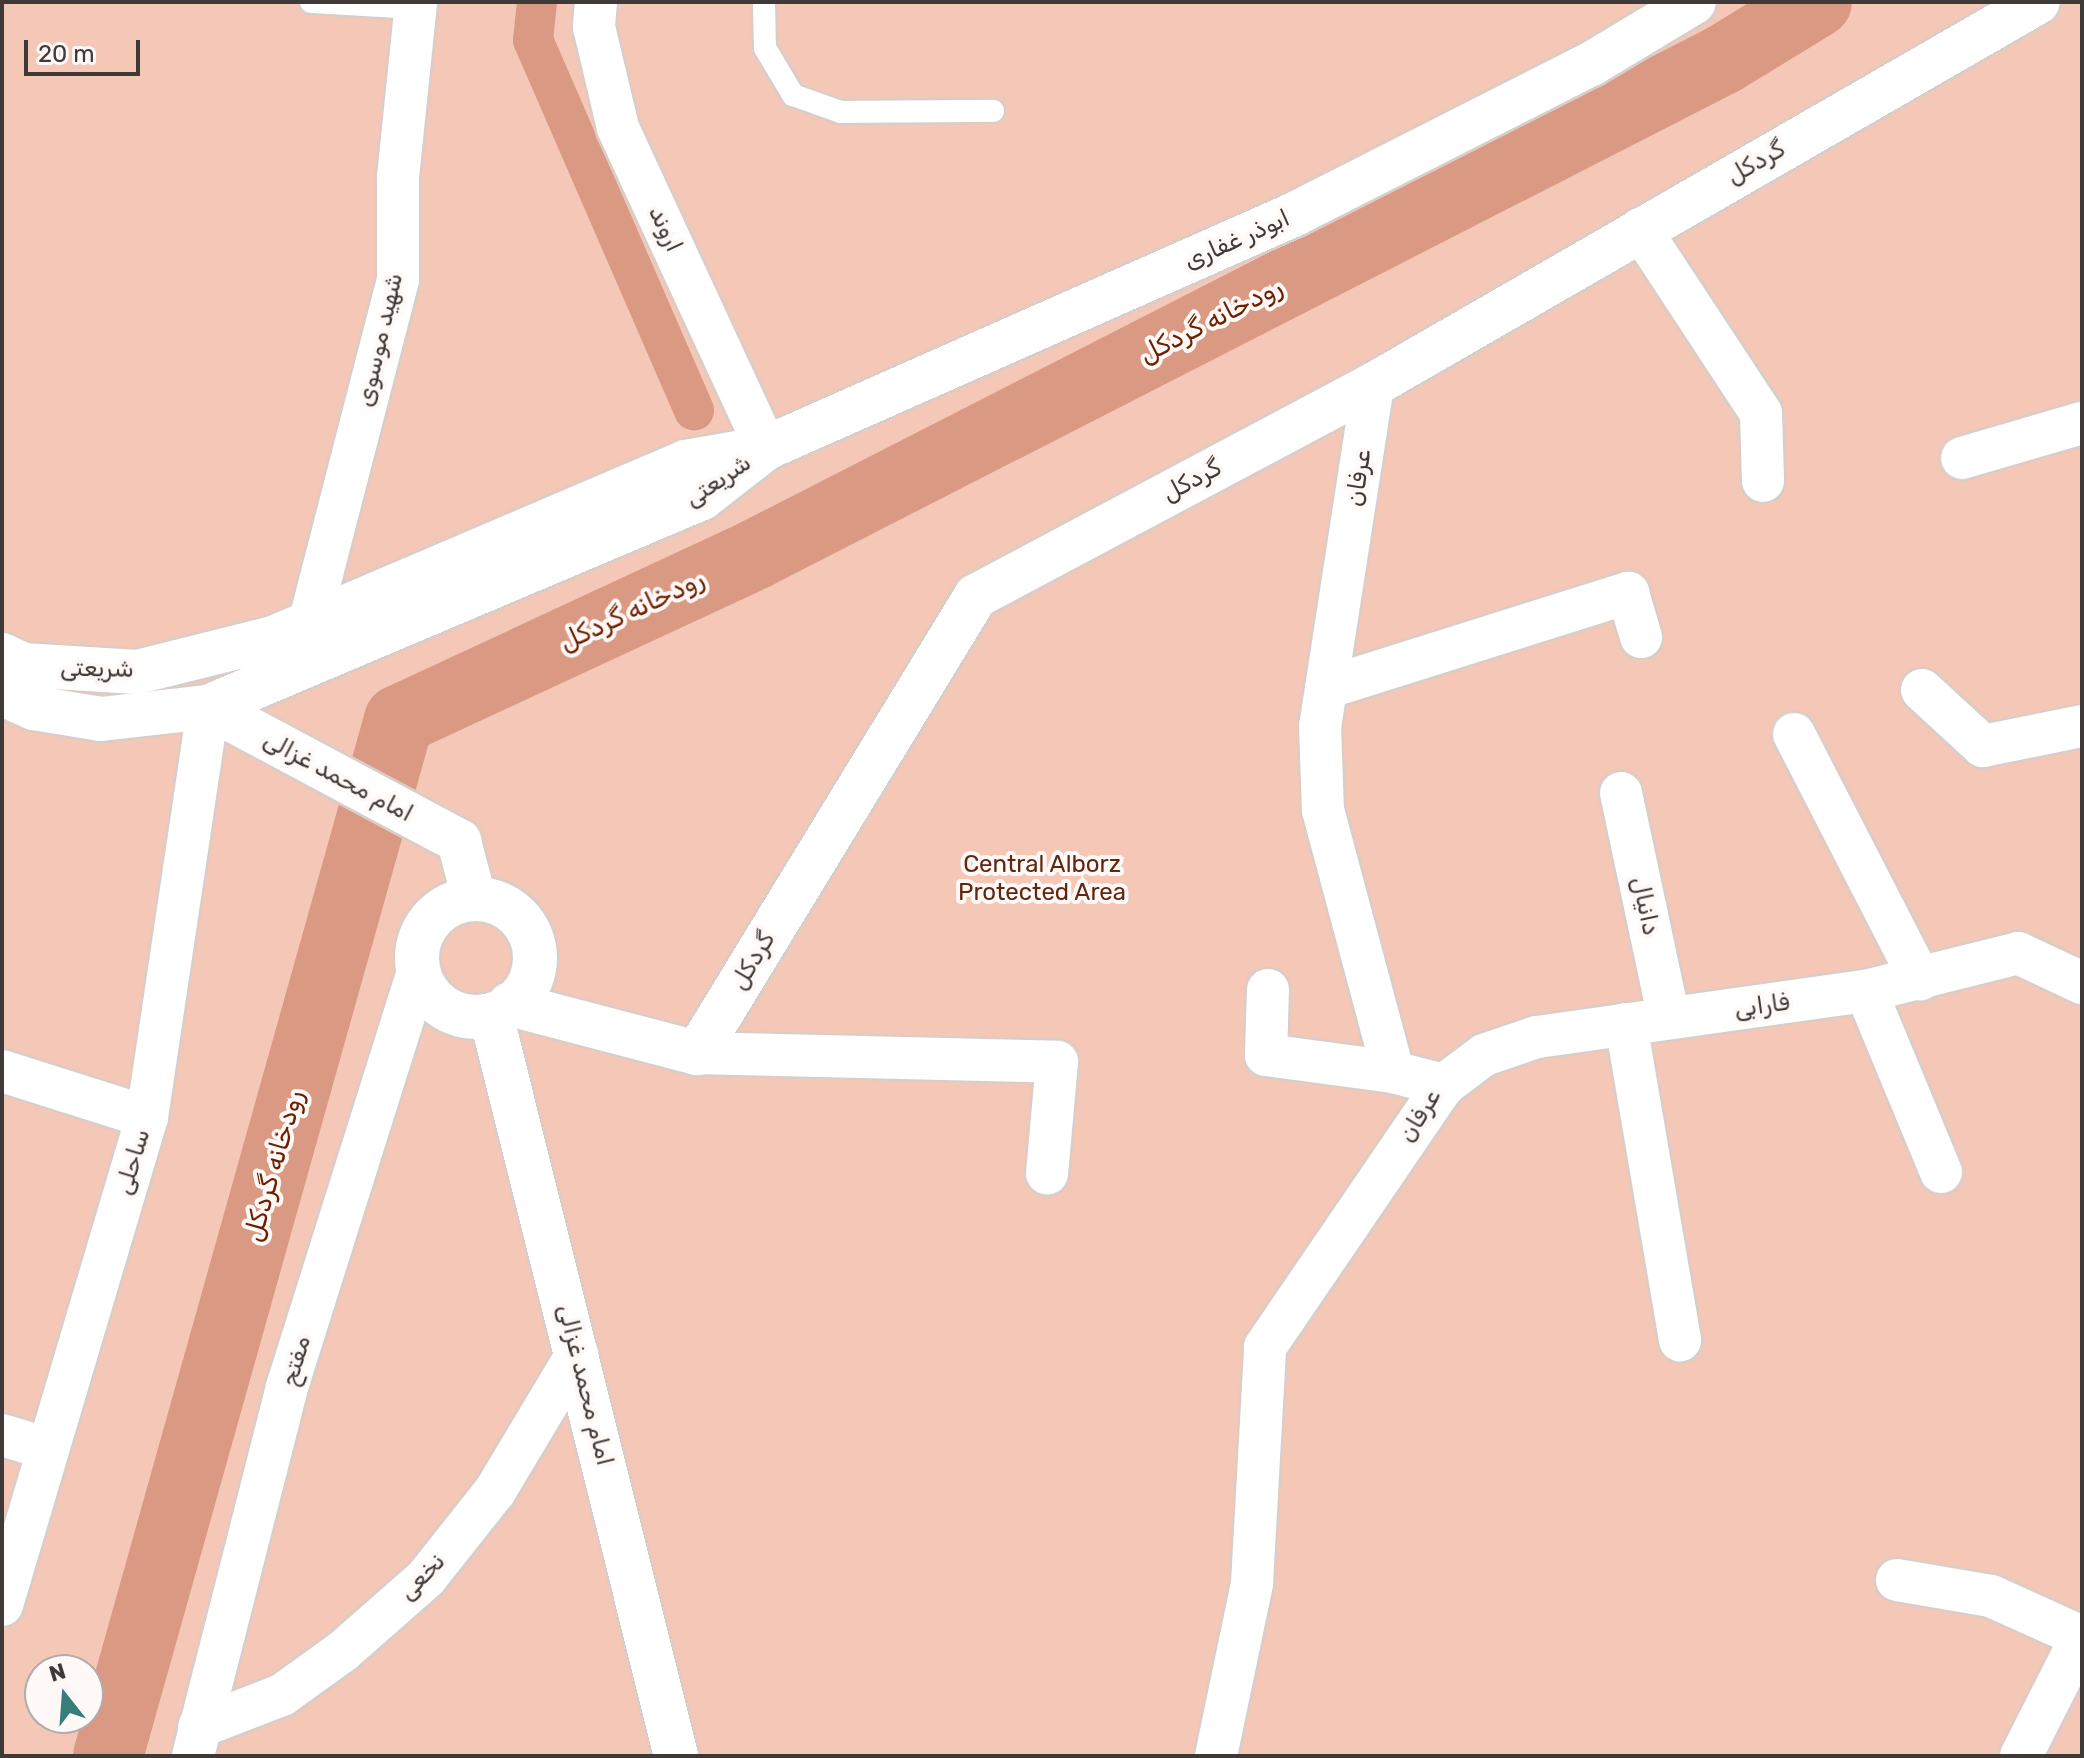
<!DOCTYPE html>
<meta charset="utf-8">
<style>
body{margin:0}
#map{position:relative;width:2084px;height:1758px;overflow:hidden;background:#fef8f6;font-family:Rubik,Vazirmatn,sans-serif}
div>[style]{position:absolute}
.green>*{inset:0;background:#f5c7b7}
.canal>*{height:40px;margin:-20px;padding:0 20px;transform-origin:20px;border-radius:20px;background:#d99982}
.river>*{height:70px;margin:-35px;padding:0 35px;transform-origin:35px;border-radius:35px;background:#d99982}
.roads{filter:drop-shadow(2px 0 #dacdc8) drop-shadow(-2px 0 #dacdc8) drop-shadow(0 2px #dacdc8) drop-shadow(0 -2px #dacdc8)}
.lane>*{height:22px;margin:-11px;padding:0 11px;transform-origin:11px;border-radius:11px;background:#fff}
.street>*{height:42px;margin:-21px;padding:0 21px;transform-origin:21px;border-radius:21px;background:#fff}
.secondary>*{height:44px;margin:-22px;padding:0 22px;transform-origin:22px;border-radius:22px;background:#fff}
.secondary>.ring{margin:-22px;padding:0;box-sizing:content-box;background:none;border:44px solid #fff;border-radius:50%}
span{translate:-50% -50%;white-space:nowrap;text-align:center;line-height:1.15;-webkit-text-stroke:8px #fef8f6;paint-order:stroke}
.street-label{font-size:24px;color:#3f3a38}
.park-label{font-size:24px;color:#60260f}
.water-label{font-size:26px;color:#6b1f00;font-style:italic}
.frame{position:absolute;inset:0;border:4px solid #3f3a38;pointer-events:none}
.north{position:absolute;left:24px;top:1654px;width:80px;height:80px;box-sizing:border-box;background:#fef8f6;border:2px solid #b2acaa;border-radius:50%;rotate:343deg;font-size:22px;font-weight:700;line-height:32px;text-align:center;color:#3f3a38}
.north::after{content:'';display:block;margin:auto;width:28px;height:36px;background:#357e7a;clip-path:polygon(50% 0,100% 100%,50% 72%,0 100%)}
.scale{position:absolute;left:24px;top:40px;width:116px;height:36px;box-sizing:border-box;border:4px solid #3f3a38;border-top:0;padding-left:10px;font-size:24px;line-height:28px;white-space:nowrap;color:#3f3a38;-webkit-text-stroke:6px #fef8f6;paint-order:stroke}
</style>
<div id="map">
<div class="green">
<i style="clip-path:polygon(evenodd,2px 2px,2082px 2px,2082px 1756px,2px 1756px,2px 2px,40px 1670px,88px 1670px,88px 1718px,40px 1718px,40px 1670px)"></i>
</div>
<div class="canal">
<i style="left:537px;top:2px;width:38px;rotate:96deg"></i>
<i style="left:533px;top:40px;width:404px;rotate:66.5deg"></i>
</div>
<div class="river">
<i style="left:108px;top:1756px;width:1076px;rotate:-74.31deg"></i>
<i style="left:399px;top:720px;width:394px;rotate:-24.9deg"></i>
<i style="left:756px;top:554px;width:1087px;rotate:-27.08deg"></i>
<i style="left:1724px;top:59px;width:109px;rotate:-31.5deg"></i>
</div>
<div class="roads">
<div class="lane">
<i style="left:311px;top:2px;width:103px;rotate:3.3deg"></i>
<i style="left:764px;top:2px;width:46px;rotate:88.8deg"></i>
<i style="left:765px;top:48px;width:55px;rotate:59.2deg"></i>
<i style="left:793px;top:95px;width:51px;rotate:19.5deg"></i>
<i style="left:841px;top:112px;width:152px;rotate:-0.4deg"></i>
</div>
<div class="street">
<i style="left:596px;top:2px;width:25px;rotate:95deg"></i>
<i style="left:594px;top:27px;width:104px;rotate:76.6deg"></i>
<i style="left:618px;top:128px;width:353px;rotate:65.2deg"></i>
<i style="left:1640px;top:229px;width:220px;rotate:56.7deg"></i>
<i style="left:1761px;top:413px;width:68px;rotate:88.3deg"></i>
<i style="left:1373px;top:385px;width:345px;rotate:98.8deg"></i>
<i style="left:1320px;top:726px;width:84px;rotate:88deg"></i>
<i style="left:1323px;top:810px;width:271px;rotate:75deg"></i>
<i style="left:1393px;top:1072px;width:53px;rotate:14.3deg"></i>
<i style="left:1962px;top:458px;width:125px;rotate:-16.3deg"></i>
<i style="left:309px;top:624px;width:355px;rotate:-75.5deg"></i>
<i style="left:398px;top:280px;width:103px;rotate:-90deg"></i>
<i style="left:398px;top:177px;width:176px;rotate:-84.1deg"></i>
<i style="left:1326px;top:688px;width:317px;rotate:-17.5deg"></i>
<i style="left:1628px;top:593px;width:46px;rotate:73.5deg"></i>
<i style="left:1922px;top:690px;width:83px;rotate:42.6deg"></i>
<i style="left:1983px;top:746px;width:101px;rotate:-11.4deg"></i>
<i style="left:1794px;top:734px;width:276px;rotate:62.8deg"></i>
<i style="left:1621px;top:793px;width:230px;rotate:78deg"></i>
<i style="left:1268px;top:990px;width:65px;rotate:91.8deg"></i>
<i style="left:1266px;top:1055px;width:128px;rotate:7.6deg"></i>
<i style="left:1866px;top:991px;width:196px;rotate:67.5deg"></i>
<i style="left:1626px;top:1024px;width:321px;rotate:80.3deg"></i>
<i style="left:697px;top:1053px;width:360px;rotate:1.4deg"></i>
<i style="left:1057px;top:1062px;width:112px;rotate:95.1deg"></i>
<i style="left:2px;top:1071px;width:152px;rotate:17.6deg"></i>
<i style="left:2px;top:1435px;width:48px;rotate:16.9deg"></i>
<i style="left:1897px;top:1580px;width:95px;rotate:9.7deg"></i>
<i style="left:1991px;top:1596px;width:100px;rotate:24.3deg"></i>
<i style="left:2px;top:1605px;width:509px;rotate:-73.45deg"></i>
<i style="left:147px;top:1117px;width:415px;rotate:-81.5deg"></i>
<i style="left:199px;top:1727px;width:89px;rotate:-21.1deg"></i>
<i style="left:282px;top:1695px;width:75px;rotate:-35.8deg"></i>
<i style="left:343px;top:1651px;width:111px;rotate:-41.3deg"></i>
<i style="left:426px;top:1578px;width:111px;rotate:-51.6deg"></i>
<i style="left:495px;top:1491px;width:160px;rotate:-59.1deg"></i>
<i style="left:193px;top:1756px;width:381px;rotate:-75.7deg"></i>
<i style="left:287px;top:1387px;width:436px;rotate:-72.5deg"></i>
<i style="left:1216px;top:1756px;width:177px;rotate:-78.2deg"></i>
<i style="left:1252px;top:1583px;width:236px;rotate:-86.8deg"></i>
<i style="left:1265px;top:1347px;width:317px;rotate:-55.7deg"></i>
<i style="left:1444px;top:1085px;width:50px;rotate:-36.9deg"></i>
<i style="left:1484px;top:1055px;width:56px;rotate:-18.8deg"></i>
<i style="left:1537px;top:1037px;width:332px;rotate:-8deg"></i>
<i style="left:1866px;top:991px;width:157px;rotate:-14deg"></i>
<i style="left:2018px;top:953px;width:71px;rotate:25.1deg"></i>
<i style="left:2021px;top:1756px;width:135px;rotate:-63.1deg"></i>
</div>
<div class="secondary">
<i style="left:2px;top:655px;width:23px;rotate:25deg"></i>
<i style="left:23px;top:665px;width:114px;rotate:3.5deg"></i>
<i style="left:137px;top:672px;width:140px;rotate:-14deg"></i>
<i style="left:273px;top:638px;width:449px;rotate:-23.1deg"></i>
<i style="left:686px;top:462px;width:81px;rotate:-9.9deg"></i>
<i style="left:766px;top:448px;width:578px;rotate:-23.86deg"></i>
<i style="left:1295px;top:214px;width:332px;rotate:-26.9deg"></i>
<i style="left:1591px;top:64px;width:120px;rotate:-31deg"></i>
<i style="left:2px;top:694px;width:35px;rotate:24deg"></i>
<i style="left:34px;top:708px;width:68px;rotate:9.3deg"></i>
<i style="left:101px;top:719px;width:108px;rotate:-6.4deg"></i>
<i style="left:208px;top:707px;width:536px;rotate:-22.93deg"></i>
<i style="left:702px;top:498px;width:75px;rotate:-37.9deg"></i>
<i style="left:208px;top:707px;width:285px;rotate:28.1deg"></i>
<i style="left:459px;top:841px;width:59px;rotate:75.3deg"></i>
<i class="ring" style="left:417px;top:899px;width:74px;height:74px"></i>
<i style="left:510px;top:1004px;width:193px;rotate:14.7deg"></i>
<i style="left:697px;top:1053px;width:535px;rotate:-58.6deg"></i>
<i style="left:976px;top:596px;width:450px;rotate:-28deg"></i>
<i style="left:1373px;top:385px;width:767px;rotate:-29.94deg"></i>
<i style="left:491px;top:1015px;width:764px;rotate:75.98deg"></i>
</div>
</div>
<div class="street-label">
<span style="left:1756px;top:163px;rotate:-30deg">گردکل</span>
<span style="left:665px;top:229px;rotate:65deg">اروند</span>
<span style="left:1237px;top:240px;rotate:-24deg">ابوذر غفاری</span>
<span style="left:380px;top:340px;rotate:-77deg">شهید موسوی</span>
<span style="left:1359px;top:478px;rotate:-81deg">عرفان</span>
<span style="left:718px;top:481px;rotate:-34deg">شریعتی</span>
<span style="left:1192px;top:481px;rotate:-28deg">گردکل</span>
<span style="left:97px;top:669px;rotate:1deg">شریعتی</span>
<span style="left:338px;top:777px;rotate:28deg">امام محمد غزالی</span>
<span style="left:1645px;top:906px;rotate:78deg">دانیال</span>
<span style="left:753px;top:961px;rotate:-59deg">گردکل</span>
<span style="left:1762px;top:1006px;rotate:-8deg">فارابی</span>
<span style="left:1420px;top:1116px;rotate:-59deg">عرفان</span>
<span style="left:133px;top:1162px;rotate:-73deg">ساحلی</span>
<span style="left:296px;top:1361px;rotate:-73deg">مفتح</span>
<span style="left:585px;top:1385px;rotate:76deg">امام محمد غزالی</span>
<span style="left:422px;top:1577px;rotate:-46deg">نخعی</span>
</div>
<div class="park-label">
<span style="left:1042px;top:879px">Central Alborz<br>Protected Area</span>
</div>
<div class="water-label">
<span style="left:1211px;top:321px;rotate:-27deg">رودخانه گردکل</span>
<span style="left:632px;top:611px;rotate:-25deg">رودخانه گردکل</span>
<span style="left:274px;top:1166px;rotate:-74deg">رودخانه گردکل</span>
</div>
<div class="frame"></div>
<div class="north">N</div>
<div class="scale">20 m</div>
</div>
